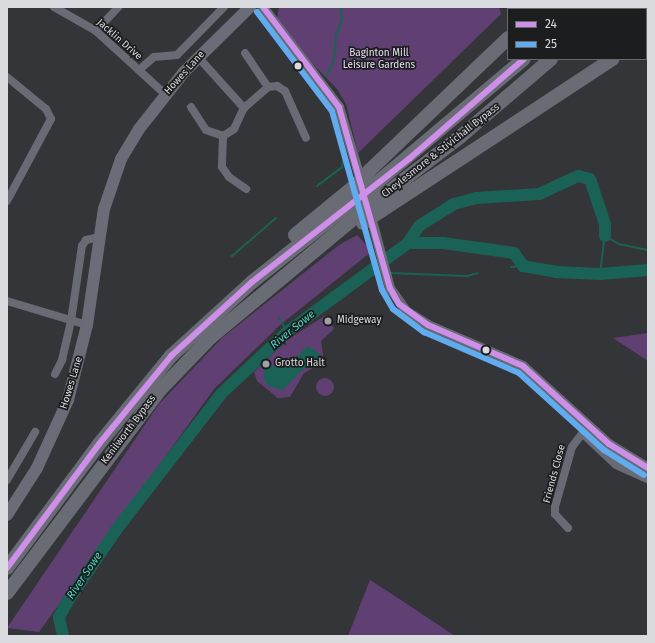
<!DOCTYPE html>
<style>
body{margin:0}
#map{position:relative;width:655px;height:643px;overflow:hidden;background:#333538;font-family:"Fira Sans",sans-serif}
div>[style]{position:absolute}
.green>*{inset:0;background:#604073}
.round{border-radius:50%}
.water>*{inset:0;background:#1b6256}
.stream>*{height:2px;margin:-1px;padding:0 1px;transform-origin:1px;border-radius:1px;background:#1b6256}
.river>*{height:12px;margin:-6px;padding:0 6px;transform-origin:6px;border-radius:6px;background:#1b6256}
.minor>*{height:8px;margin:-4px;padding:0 4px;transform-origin:4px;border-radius:4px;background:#686a74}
.tertiary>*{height:10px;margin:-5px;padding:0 5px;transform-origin:5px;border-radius:5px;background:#686a74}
.secondary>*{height:12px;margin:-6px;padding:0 6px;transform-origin:6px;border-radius:6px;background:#6a6c77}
.trunk>*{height:14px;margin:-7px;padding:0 7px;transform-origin:7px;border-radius:7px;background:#6a6c75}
.trunk-bridge>*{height:14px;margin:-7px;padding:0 7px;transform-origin:7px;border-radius:7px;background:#6a6c75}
.bus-1>*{height:6px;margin:-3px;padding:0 3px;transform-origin:3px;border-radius:3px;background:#ce8fe9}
.bus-2>*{height:6px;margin:-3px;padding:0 3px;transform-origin:3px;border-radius:3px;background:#60acee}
.dots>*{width:11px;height:11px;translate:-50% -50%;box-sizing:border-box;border:2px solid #1b1d1e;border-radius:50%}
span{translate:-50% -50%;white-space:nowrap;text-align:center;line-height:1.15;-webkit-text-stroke:3.5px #1b1d1e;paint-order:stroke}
.street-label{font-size:10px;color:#d9dbde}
.park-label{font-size:10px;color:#eadef3}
.poi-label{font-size:10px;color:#d9dbde}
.left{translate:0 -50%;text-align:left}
.water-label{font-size:11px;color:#4dd9c1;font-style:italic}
.frame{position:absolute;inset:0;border:8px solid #d9dbde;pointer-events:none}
.legend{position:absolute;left:507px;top:8px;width:140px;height:52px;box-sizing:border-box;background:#1b1d1e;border:1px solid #67696b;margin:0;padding:5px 7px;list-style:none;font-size:12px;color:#d9dbde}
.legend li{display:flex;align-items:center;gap:8px;height:20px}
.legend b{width:20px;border:1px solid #67696b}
</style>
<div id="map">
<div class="green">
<i style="clip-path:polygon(279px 7px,499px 7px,501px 14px,358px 153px,346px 104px,337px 89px,305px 56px,277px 18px)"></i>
<i style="clip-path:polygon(357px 235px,372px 251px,279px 326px,214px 389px,39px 632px,7px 628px,159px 404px,222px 338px,339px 245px)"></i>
<i style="clip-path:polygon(326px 315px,334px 329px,321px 341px,324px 362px,304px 373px,290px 397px,278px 398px,257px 381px,254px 372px,287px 340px)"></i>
<i style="clip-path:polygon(648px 333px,648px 361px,613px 338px)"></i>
<i class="round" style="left:316px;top:378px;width:18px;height:18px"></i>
<i style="clip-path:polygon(370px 580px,404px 602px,455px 636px,348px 636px)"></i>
</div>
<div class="water">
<i style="clip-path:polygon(308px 346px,321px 355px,319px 364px,304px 368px,283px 390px,269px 386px,264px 380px,264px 369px,267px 366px,286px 366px)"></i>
</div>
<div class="stream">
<i style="left:326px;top:76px;width:18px;rotate:-63deg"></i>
<i style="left:334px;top:60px;width:25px;rotate:-85deg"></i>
<i style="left:336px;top:35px;width:17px;rotate:-69deg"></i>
<i style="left:342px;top:19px;width:12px;rotate:-99deg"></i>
<i style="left:319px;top:87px;width:32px;rotate:60deg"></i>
<i style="left:335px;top:115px;width:39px;rotate:75deg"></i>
<i style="left:317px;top:186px;width:31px;rotate:-37deg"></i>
<i style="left:342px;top:167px;width:11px;rotate:-80deg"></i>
<i style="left:605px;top:236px;width:16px;rotate:30deg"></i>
<i style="left:619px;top:244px;width:30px;rotate:12deg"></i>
<i style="left:232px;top:256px;width:58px;rotate:-40.8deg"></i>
<i style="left:511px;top:267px;width:12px;rotate:-5deg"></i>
<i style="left:371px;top:272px;width:12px;rotate:5deg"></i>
<i style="left:389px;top:273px;width:78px;rotate:2.2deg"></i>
<i style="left:467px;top:276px;width:11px;rotate:-15deg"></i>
<i style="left:600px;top:274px;width:38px;rotate:-83deg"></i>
<i style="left:279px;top:317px;width:17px;rotate:62deg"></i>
</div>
<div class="river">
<i style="left:408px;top:243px;width:20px;rotate:-57deg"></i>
<i style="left:419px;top:226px;width:41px;rotate:-32.2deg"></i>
<i style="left:454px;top:204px;width:23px;rotate:-15deg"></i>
<i style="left:476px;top:198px;width:63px;rotate:-3.6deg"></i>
<i style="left:539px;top:194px;width:43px;rotate:-24.8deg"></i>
<i style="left:578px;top:176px;width:12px;rotate:14deg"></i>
<i style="left:590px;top:179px;width:47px;rotate:71.6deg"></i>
<i style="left:605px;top:224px;width:12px;rotate:90deg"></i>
<i style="left:63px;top:636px;width:19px;rotate:-102deg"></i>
<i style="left:59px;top:617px;width:18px;rotate:-61deg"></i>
<i style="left:68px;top:601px;width:86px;rotate:-55.9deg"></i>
<i style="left:116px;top:530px;width:173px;rotate:-52.3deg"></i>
<i style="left:222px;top:393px;width:89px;rotate:-43.2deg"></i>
<i style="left:287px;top:332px;width:150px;rotate:-36.3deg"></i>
<i style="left:408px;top:243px;width:35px"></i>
<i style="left:443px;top:243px;width:72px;rotate:8deg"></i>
<i style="left:514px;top:253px;width:16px;rotate:55deg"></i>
<i style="left:523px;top:266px;width:34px;rotate:10deg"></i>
<i style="left:556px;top:272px;width:44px;rotate:2.6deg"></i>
<i style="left:600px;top:274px;width:48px;rotate:-4.8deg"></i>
</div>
<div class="minor">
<i style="left:54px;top:7px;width:48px;rotate:29.7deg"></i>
<i style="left:96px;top:31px;width:93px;rotate:42.4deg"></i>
<i style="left:96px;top:31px;width:33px;rotate:-47deg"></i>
<i style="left:245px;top:53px;width:41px;rotate:55.9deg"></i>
<i style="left:268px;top:87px;width:9px;rotate:-6deg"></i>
<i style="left:277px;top:86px;width:9px;rotate:32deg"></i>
<i style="left:285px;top:91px;width:51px;rotate:65.9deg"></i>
<i style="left:198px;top:57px;width:69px;rotate:48deg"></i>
<i style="left:139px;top:70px;width:20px;rotate:-41deg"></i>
<i style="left:154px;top:57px;width:23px;rotate:-5deg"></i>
<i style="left:177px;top:55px;width:67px;rotate:-45.6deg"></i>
<i style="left:7px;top:77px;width:50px;rotate:39.4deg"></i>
<i style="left:46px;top:109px;width:11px;rotate:63deg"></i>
<i style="left:51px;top:119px;width:93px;rotate:118.2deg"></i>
<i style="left:191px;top:107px;width:27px;rotate:57deg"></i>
<i style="left:206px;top:130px;width:18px;rotate:19deg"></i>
<i style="left:223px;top:136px;width:13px;rotate:-32deg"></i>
<i style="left:234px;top:129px;width:23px;rotate:-65deg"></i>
<i style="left:244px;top:108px;width:32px;rotate:-41deg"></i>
<i style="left:223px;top:136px;width:31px;rotate:92deg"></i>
<i style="left:222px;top:167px;width:12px;rotate:55deg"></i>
<i style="left:229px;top:177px;width:21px;rotate:35deg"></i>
<i style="left:7px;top:301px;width:84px;rotate:16.7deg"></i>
<i style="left:55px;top:374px;width:16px;rotate:-63deg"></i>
<i style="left:62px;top:360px;width:40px;rotate:-77deg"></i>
<i style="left:71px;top:321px;width:76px;rotate:-81.7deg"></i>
<i style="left:82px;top:246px;width:7px;rotate:-56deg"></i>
<i style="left:86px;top:240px;width:13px;rotate:-13deg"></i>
<i style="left:583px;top:434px;width:45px;rotate:43.2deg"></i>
<i style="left:616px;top:465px;width:35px;rotate:24deg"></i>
<i style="left:7px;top:480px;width:56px;rotate:-59.7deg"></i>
<i style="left:568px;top:528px;width:19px;rotate:-133deg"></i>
<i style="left:555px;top:514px;width:7px;rotate:-90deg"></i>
<i style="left:555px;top:507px;width:62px;rotate:-74.2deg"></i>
<i style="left:572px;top:447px;width:26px;rotate:-53deg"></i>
</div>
<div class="tertiary">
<i style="left:263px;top:7px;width:126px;rotate:52.8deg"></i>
<i style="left:339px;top:107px;width:80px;rotate:73.4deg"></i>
<i style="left:370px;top:213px;width:78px;rotate:75.1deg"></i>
<i style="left:390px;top:288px;width:28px;rotate:55deg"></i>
<i style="left:406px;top:311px;width:26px;rotate:32deg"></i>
<i style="left:428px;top:325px;width:103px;rotate:23.3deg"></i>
<i style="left:523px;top:366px;width:116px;rotate:42.2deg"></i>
<i style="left:609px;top:444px;width:46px;rotate:31.6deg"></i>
</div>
<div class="secondary">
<i style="left:7px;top:515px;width:56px;rotate:-57.4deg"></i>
<i style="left:37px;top:468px;width:75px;rotate:-65.5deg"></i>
<i style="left:68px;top:400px;width:77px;rotate:-75.8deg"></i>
<i style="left:87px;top:325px;width:117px;rotate:-81.7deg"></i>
<i style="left:104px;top:209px;width:53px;rotate:-71.2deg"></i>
<i style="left:121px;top:159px;width:35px;rotate:-59deg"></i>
<i style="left:139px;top:129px;width:73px;rotate:-51.7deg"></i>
<i style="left:184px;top:72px;width:93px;rotate:-44.6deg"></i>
</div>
<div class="trunk">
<i style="left:520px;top:7px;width:2px;rotate:90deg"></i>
<i style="left:531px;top:7px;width:3px;rotate:45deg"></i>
<i style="left:578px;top:9px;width:3px;rotate:-45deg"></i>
<i style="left:601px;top:9px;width:3px;rotate:-45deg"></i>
<i style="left:646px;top:43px;width:2px;rotate:-27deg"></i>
<i style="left:370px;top:170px;width:191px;rotate:-43.7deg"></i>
<i style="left:373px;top:186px;width:197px;rotate:-40.1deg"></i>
<i style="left:377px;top:200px;width:104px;rotate:-37.2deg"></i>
<i style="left:460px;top:137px;width:120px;rotate:-40.6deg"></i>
<i style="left:381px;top:211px;width:277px;rotate:-33.3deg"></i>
<i style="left:295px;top:235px;width:80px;rotate:-39.4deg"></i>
<i style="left:7px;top:568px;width:154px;rotate:-53.4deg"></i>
<i style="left:99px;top:444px;width:114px;rotate:-50.7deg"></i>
<i style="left:171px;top:356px;width:110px;rotate:-42.4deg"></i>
<i style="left:252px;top:282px;width:137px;rotate:-38.5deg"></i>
<i style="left:7px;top:593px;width:254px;rotate:-53deg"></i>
<i style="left:160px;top:390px;width:74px;rotate:-46.1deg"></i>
<i style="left:211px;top:337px;width:197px;rotate:-39.7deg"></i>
</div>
<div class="trunk-bridge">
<i style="left:357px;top:184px;width:19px;rotate:-47deg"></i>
<i style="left:359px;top:197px;width:18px;rotate:-38deg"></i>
<i style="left:363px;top:211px;width:18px;rotate:-38deg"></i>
<i style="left:363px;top:223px;width:22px;rotate:-34deg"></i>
</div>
<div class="bus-1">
<i style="left:263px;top:7px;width:126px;rotate:52.8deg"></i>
<i style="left:339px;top:107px;width:188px;rotate:74.3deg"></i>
<i style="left:390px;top:288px;width:18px;rotate:61deg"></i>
<i style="left:399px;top:304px;width:36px;rotate:36deg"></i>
<i style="left:428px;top:325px;width:103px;rotate:23.3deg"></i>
<i style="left:523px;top:366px;width:116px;rotate:42.2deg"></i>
<i style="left:609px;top:444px;width:46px;rotate:31.6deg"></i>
<i style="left:7px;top:568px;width:154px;rotate:-53.4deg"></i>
<i style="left:99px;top:444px;width:114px;rotate:-50.7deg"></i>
<i style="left:171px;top:356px;width:110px;rotate:-42.4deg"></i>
<i style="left:252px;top:282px;width:201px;rotate:-38.1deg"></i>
<i style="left:410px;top:158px;width:151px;rotate:-41deg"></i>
</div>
<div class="bus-2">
<i style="left:257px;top:12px;width:124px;rotate:52.9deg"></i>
<i style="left:332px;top:111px;width:186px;rotate:74.4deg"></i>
<i style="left:382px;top:290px;width:22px;rotate:60deg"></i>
<i style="left:393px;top:309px;width:39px;rotate:37deg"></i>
<i style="left:424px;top:332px;width:103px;rotate:23.3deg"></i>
<i style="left:519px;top:373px;width:115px;rotate:42.2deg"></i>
<i style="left:604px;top:450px;width:47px;rotate:32deg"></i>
</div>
<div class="dots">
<i style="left:298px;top:66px;background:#d9dbde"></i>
<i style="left:328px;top:321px;background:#9fa1a4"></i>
<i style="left:486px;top:350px;background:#d9dbde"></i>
<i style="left:266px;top:364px;background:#9fa1a4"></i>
</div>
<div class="street-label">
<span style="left:119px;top:40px;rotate:41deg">Jacklin Drive</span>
<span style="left:185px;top:73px;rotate:-48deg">Howes Lane</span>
<span style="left:441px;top:151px;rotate:-38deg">Cheylesmore &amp; Stivichall Bypass</span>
<span style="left:72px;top:383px;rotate:-73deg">Howes Lane</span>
<span style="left:129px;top:430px;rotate:-53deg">Kenilworth Bypass</span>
<span style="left:555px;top:474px;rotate:-75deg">Friends Close</span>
</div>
<div class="park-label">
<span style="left:379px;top:59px">Baginton Mill<br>Leisure Gardens</span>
</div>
<div class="poi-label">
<span class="left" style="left:337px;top:321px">Midgeway</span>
<span class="left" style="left:275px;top:364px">Grotto Halt</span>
</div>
<div class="water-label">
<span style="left:293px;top:330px;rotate:-39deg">River Sowe</span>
<span style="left:85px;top:576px;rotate:-56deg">River Sowe</span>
</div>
<div class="frame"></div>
<ul class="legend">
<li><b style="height:5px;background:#ce8fe9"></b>24</li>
<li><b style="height:5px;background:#60acee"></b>25</li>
</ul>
</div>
